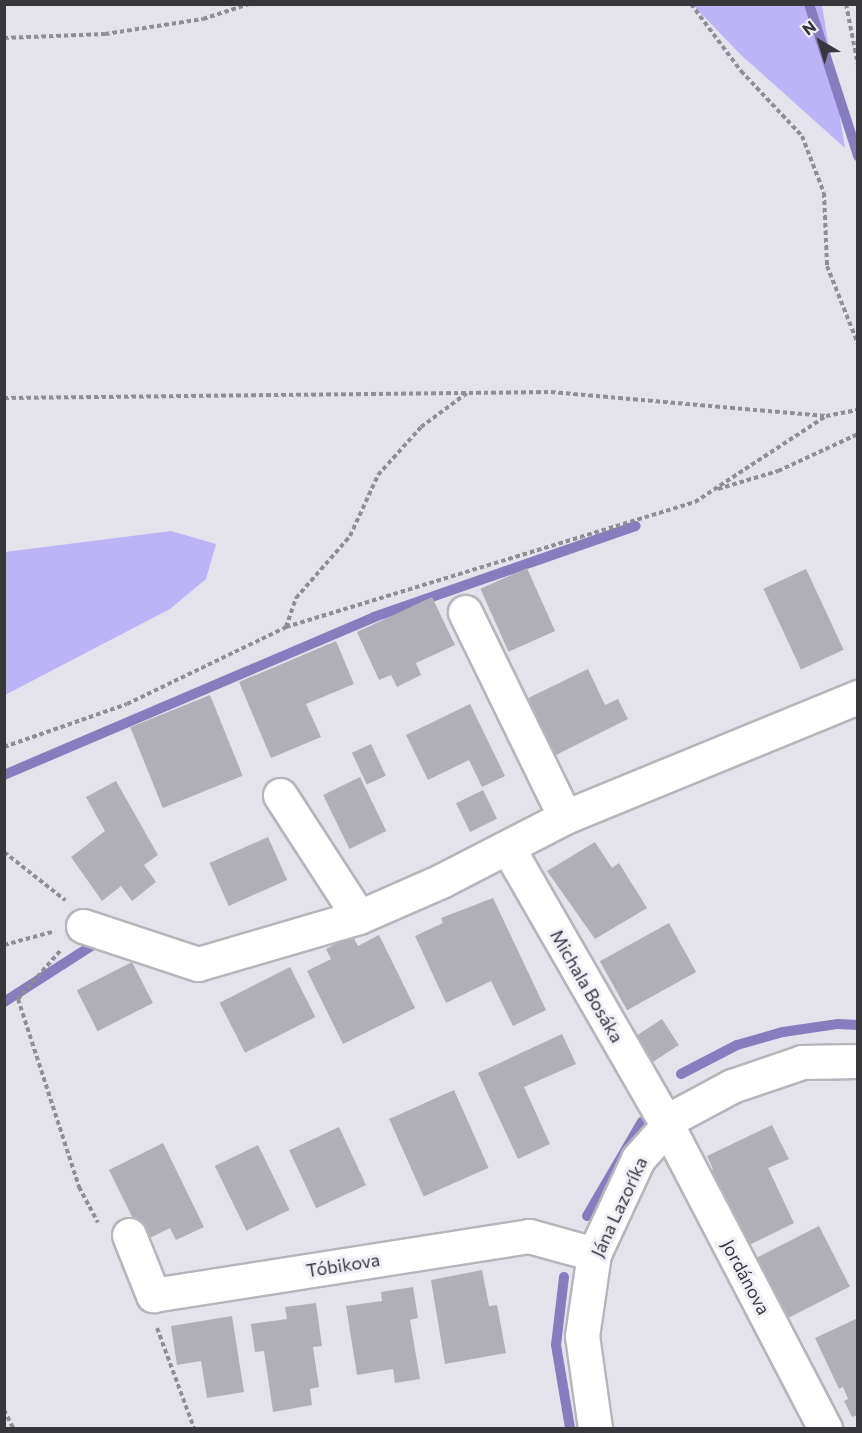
<!DOCTYPE html>
<meta charset="utf-8">
<style>
body{margin:0}
#map{position:relative;width:862px;height:1433px;overflow:hidden;background:#e4e3ec;font-family:Commissioner,sans-serif}
div>[style]{position:absolute}
.green>*{inset:0;background:#bdb4f8}
.stream>*{height:10px;margin:-5px;padding:0 5px;transform-origin:5px;border-radius:5px;background:#877dbe}
.building>*{inset:0;background:#b0afb8;transform-origin:0 0}
.path>*{height:4px;margin-top:-2px;transform-origin:0;background:repeating-linear-gradient(90deg,#8f8e95 0 4.5px,transparent 0 7.5px)}
.roads{filter:drop-shadow(2px 0 #b6b5be) drop-shadow(-2px 0 #b6b5be) drop-shadow(0 2px #b6b5be) drop-shadow(0 -2px #b6b5be)}
.minor>*{height:33px;margin:-16.5px;padding:0 16.5px;transform-origin:16.5px;border-radius:16.5px;background:#fff}
span{translate:-50% -50%;white-space:nowrap;text-align:center;line-height:1.15;-webkit-text-stroke:6px #f1f0fa;paint-order:stroke}
.street-label{font-size:18px;color:#37363a}
.frame{position:absolute;inset:0;border:6px solid #37363a;pointer-events:none}
.north{position:absolute;left:790px;top:12px;width:60px;height:60px;-webkit-text-stroke:4px #f1f0fa;paint-order:stroke;rotate:322deg;font-size:16px;font-weight:700;line-height:24px;text-align:center;color:#37363a}
.north::after{content:'';display:block;margin:auto;width:21px;height:27px;background:#37363a;clip-path:polygon(50% 0,100% 100%,50% 72%,0 100%)}
</style>
<div id="map">
<div class="green">
<i style="clip-path:polygon(693px 5px,822px 5px,845px 148px,741px 55px)"></i>
<i style="clip-path:polygon(171px 531px,216px 544px,206px 579px,170px 609px,5px 695px,5px 552px)"></i>
</div>
<div class="stream">
<i style="left:809px;top:4px;width:160px;rotate:72.1deg"></i>
<i style="left:4px;top:775px;width:402px;rotate:-23.1deg"></i>
<i style="left:374px;top:617px;width:277px;rotate:-19.2deg"></i>
<i style="left:4px;top:1002px;width:113px;rotate:-32.7deg"></i>
<i style="left:681px;top:1074px;width:63px;rotate:-27.4deg"></i>
<i style="left:737px;top:1045px;width:48px;rotate:-15.8deg"></i>
<i style="left:783px;top:1032px;width:56px;rotate:-8.3deg"></i>
<i style="left:838px;top:1024px;width:20px;rotate:3deg"></i>
<i style="left:587px;top:1216px;width:109px;rotate:-59.7deg"></i>
<i style="left:564px;top:1277px;width:68px;rotate:96.7deg"></i>
<i style="left:556px;top:1345px;width:84px;rotate:80.4deg"></i>
</div>
<div class="building">
<i style="left:527px;top:568px;width:69px;height:51px;rotate:66deg"></i>
<i style="left:806px;top:569px;width:89px;height:47px;rotate:65deg"></i>
<i style="clip-path:polygon(432px 597px,455px 645px,416px 663px,421px 675px,397px 687px,391px 675px,379px 680px,357px 632px)"></i>
<i style="clip-path:polygon(336px 641px,354px 684px,306px 704px,321px 737px,271px 758px,239px 682px)"></i>
<i style="clip-path:polygon(588px 669px,605px 705px,618px 699px,628px 719px,552px 757px,524px 700px)"></i>
<i style="left:210px;top:695px;width:87px;height:86px;rotate:68deg"></i>
<i style="clip-path:polygon(470px 704px,505px 776px,482px 787px,469px 760px,428px 780px,406px 735px)"></i>
<i style="left:371px;top:744px;width:35px;height:21px;rotate:65deg"></i>
<i style="left:360px;top:777px;width:60px;height:41px;rotate:64deg"></i>
<i style="clip-path:polygon(116px 781px,158px 855px,144px 865px,156px 882px,132px 901px,121px 886px,102px 901px,71px 857px,105px 831px,86px 797px)"></i>
<i style="left:483px;top:790px;width:32px;height:30px;rotate:64deg"></i>
<i style="left:268px;top:837px;width:47px;height:64px;rotate:66deg"></i>
<i style="clip-path:polygon(595px 842px,612px 868px,619px 863px,647px 908px,595px 939px,547px 871px)"></i>
<i style="clip-path:polygon(493px 898px,546px 1010px,513px 1026px,491px 981px,446px 1003px,415px 936px,443px 923px,441px 918px)"></i>
<i style="left:669px;top:923px;width:56px;height:79px;rotate:61deg"></i>
<i style="clip-path:polygon(352px 935px,358px 946px,379px 935px,415px 1008px,343px 1044px,307px 971px,331px 959px,326px 949px)"></i>
<i style="left:132px;top:962px;width:46px;height:62px;rotate:63deg"></i>
<i style="left:290px;top:967px;width:56px;height:79px;rotate:63deg"></i>
<i style="left:662px;top:1019px;width:31px;height:32px;rotate:57deg"></i>
<i style="clip-path:polygon(562px 1034px,576px 1064px,524px 1087px,550px 1144px,518px 1159px,478px 1073px)"></i>
<i style="left:454px;top:1090px;width:85px;height:71px;rotate:66deg"></i>
<i style="clip-path:polygon(772px 1125px,789px 1159px,768px 1168px,794px 1223px,745px 1247px,709px 1171px,713px 1169px,707px 1156px)"></i>
<i style="left:339px;top:1127px;width:64px;height:55px;rotate:65deg"></i>
<i style="clip-path:polygon(163px 1143px,204px 1227px,176px 1240px,170px 1228px,144px 1241px,109px 1170px)"></i>
<i style="left:258px;top:1145px;width:72px;height:48px;rotate:64deg"></i>
<i style="left:819px;top:1226px;width:68px;height:71px;rotate:63deg"></i>
<i style="clip-path:polygon(482px 1270px,489px 1306px,497px 1305px,506px 1353px,445px 1364px,431px 1280px)"></i>
<i style="clip-path:polygon(413px 1287px,418px 1318px,410px 1320px,420px 1379px,395px 1383px,393px 1369px,357px 1375px,346px 1306px,382px 1301px,381px 1292px)"></i>
<i style="clip-path:polygon(316px 1303px,322px 1346px,313px 1347px,319px 1387px,310px 1389px,312px 1405px,273px 1412px,264px 1351px,255px 1352px,251px 1324px,287px 1319px,285px 1307px)"></i>
<i style="clip-path:polygon(232px 1316px,244px 1392px,207px 1398px,201px 1361px,177px 1365px,171px 1326px)"></i>
<i style="clip-path:polygon(858px 1318px,858px 1415px,852px 1417px,844px 1401px,848px 1399px,843px 1387px,839px 1389px,815px 1338px)"></i>
</div>
<div class="path">
<i style="left:691px;top:4px;width:84px;rotate:53.3deg"></i>
<i style="left:741px;top:71px;width:89px;rotate:46.8deg"></i>
<i style="left:802px;top:136px;width:61px;rotate:68.9deg"></i>
<i style="left:824px;top:193px;width:73px;rotate:87.6deg"></i>
<i style="left:827px;top:266px;width:84px;rotate:68.3deg"></i>
<i style="left:846px;top:4px;width:62px;rotate:78.9deg"></i>
<i style="left:4px;top:38px;width:101px;rotate:-2.3deg"></i>
<i style="left:105px;top:34px;width:99px;rotate:-8.7deg"></i>
<i style="left:203px;top:19px;width:48px;rotate:-18.1deg"></i>
<i style="left:4px;top:398px;width:547px;rotate:-0.63deg"></i>
<i style="left:551px;top:392px;width:276px;rotate:5deg"></i>
<i style="left:826px;top:416px;width:33px;rotate:-11deg"></i>
<i style="left:718px;top:489px;width:63px;rotate:-16.7deg"></i>
<i style="left:778px;top:471px;width:88px;rotate:-24.8deg"></i>
<i style="left:286px;top:627px;width:31px;rotate:-71deg"></i>
<i style="left:296px;top:598px;width:82px;rotate:-48.9deg"></i>
<i style="left:350px;top:536px;width:67px;rotate:-65.3deg"></i>
<i style="left:378px;top:475px;width:64px;rotate:-48.1deg"></i>
<i style="left:421px;top:427px;width:57px;rotate:-36.5deg"></i>
<i style="left:4px;top:747px;width:130px;rotate:-19.3deg"></i>
<i style="left:127px;top:704px;width:177px;rotate:-25.8deg"></i>
<i style="left:286px;top:627px;width:428px;rotate:-17deg"></i>
<i style="left:695px;top:502px;width:157px;rotate:-33.3deg"></i>
<i style="left:4px;top:852px;width:78px;rotate:38.2deg"></i>
<i style="left:4px;top:945px;width:50px;rotate:-15.2deg"></i>
<i style="left:60px;top:951px;width:64px;rotate:131.2deg"></i>
<i style="left:18px;top:999px;width:198px;rotate:72deg"></i>
<i style="left:79px;top:1187px;width:40px;rotate:62deg"></i>
<i style="left:157px;top:1328px;width:107px;rotate:69.7deg"></i>
<i style="left:4px;top:1410px;width:20px;rotate:63deg"></i>
</div>
<div class="roads">
<div class="minor">
<i style="left:465px;top:612px;width:228px;rotate:64deg"></i>
<i style="left:280px;top:795px;width:145px;rotate:57.1deg"></i>
<i style="left:359px;top:917px;width:90px;rotate:-23.7deg"></i>
<i style="left:441px;top:881px;width:140px;rotate:-27.3deg"></i>
<i style="left:565px;top:817px;width:317px;rotate:-22.3deg"></i>
<i style="left:508px;top:848px;width:319px;rotate:60.1deg"></i>
<i style="left:667px;top:1125px;width:342px;rotate:62.5deg"></i>
<i style="left:83px;top:926px;width:121px;rotate:18.3deg"></i>
<i style="left:198px;top:964px;width:168px;rotate:-16.3deg"></i>
<i style="left:129px;top:1235px;width:65px;rotate:68.2deg"></i>
<i style="left:153px;top:1295px;width:381px;rotate:-8.9deg"></i>
<i style="left:529px;top:1236px;width:67px;rotate:15.5deg"></i>
<i style="left:595px;top:1428px;width:93px;rotate:-98deg"></i>
<i style="left:582px;top:1336px;width:83px;rotate:-81.7deg"></i>
<i style="left:594px;top:1254px;width:105px;rotate:-65.1deg"></i>
<i style="left:638px;top:1159px;width:57px;rotate:-48.5deg"></i>
<i style="left:676px;top:1116px;width:64px;rotate:-28.2deg"></i>
<i style="left:732px;top:1086px;width:74px;rotate:-18.9deg"></i>
<i style="left:802px;top:1062px;width:56px;rotate:-1deg"></i>
</div>
</div>
<div class="street-label">
<span style="left:587px;top:986px;rotate:60deg">Michala Bosáka</span>
<span style="left:619px;top:1207px;rotate:-65deg">Jána Lazoríka</span>
<span style="left:343px;top:1265px;rotate:-9deg">Tóbikova</span>
<span style="left:746px;top:1277px;rotate:62deg">Jordánova</span>
</div>
<div class="frame"></div>
<div class="north">N</div>
</div>
